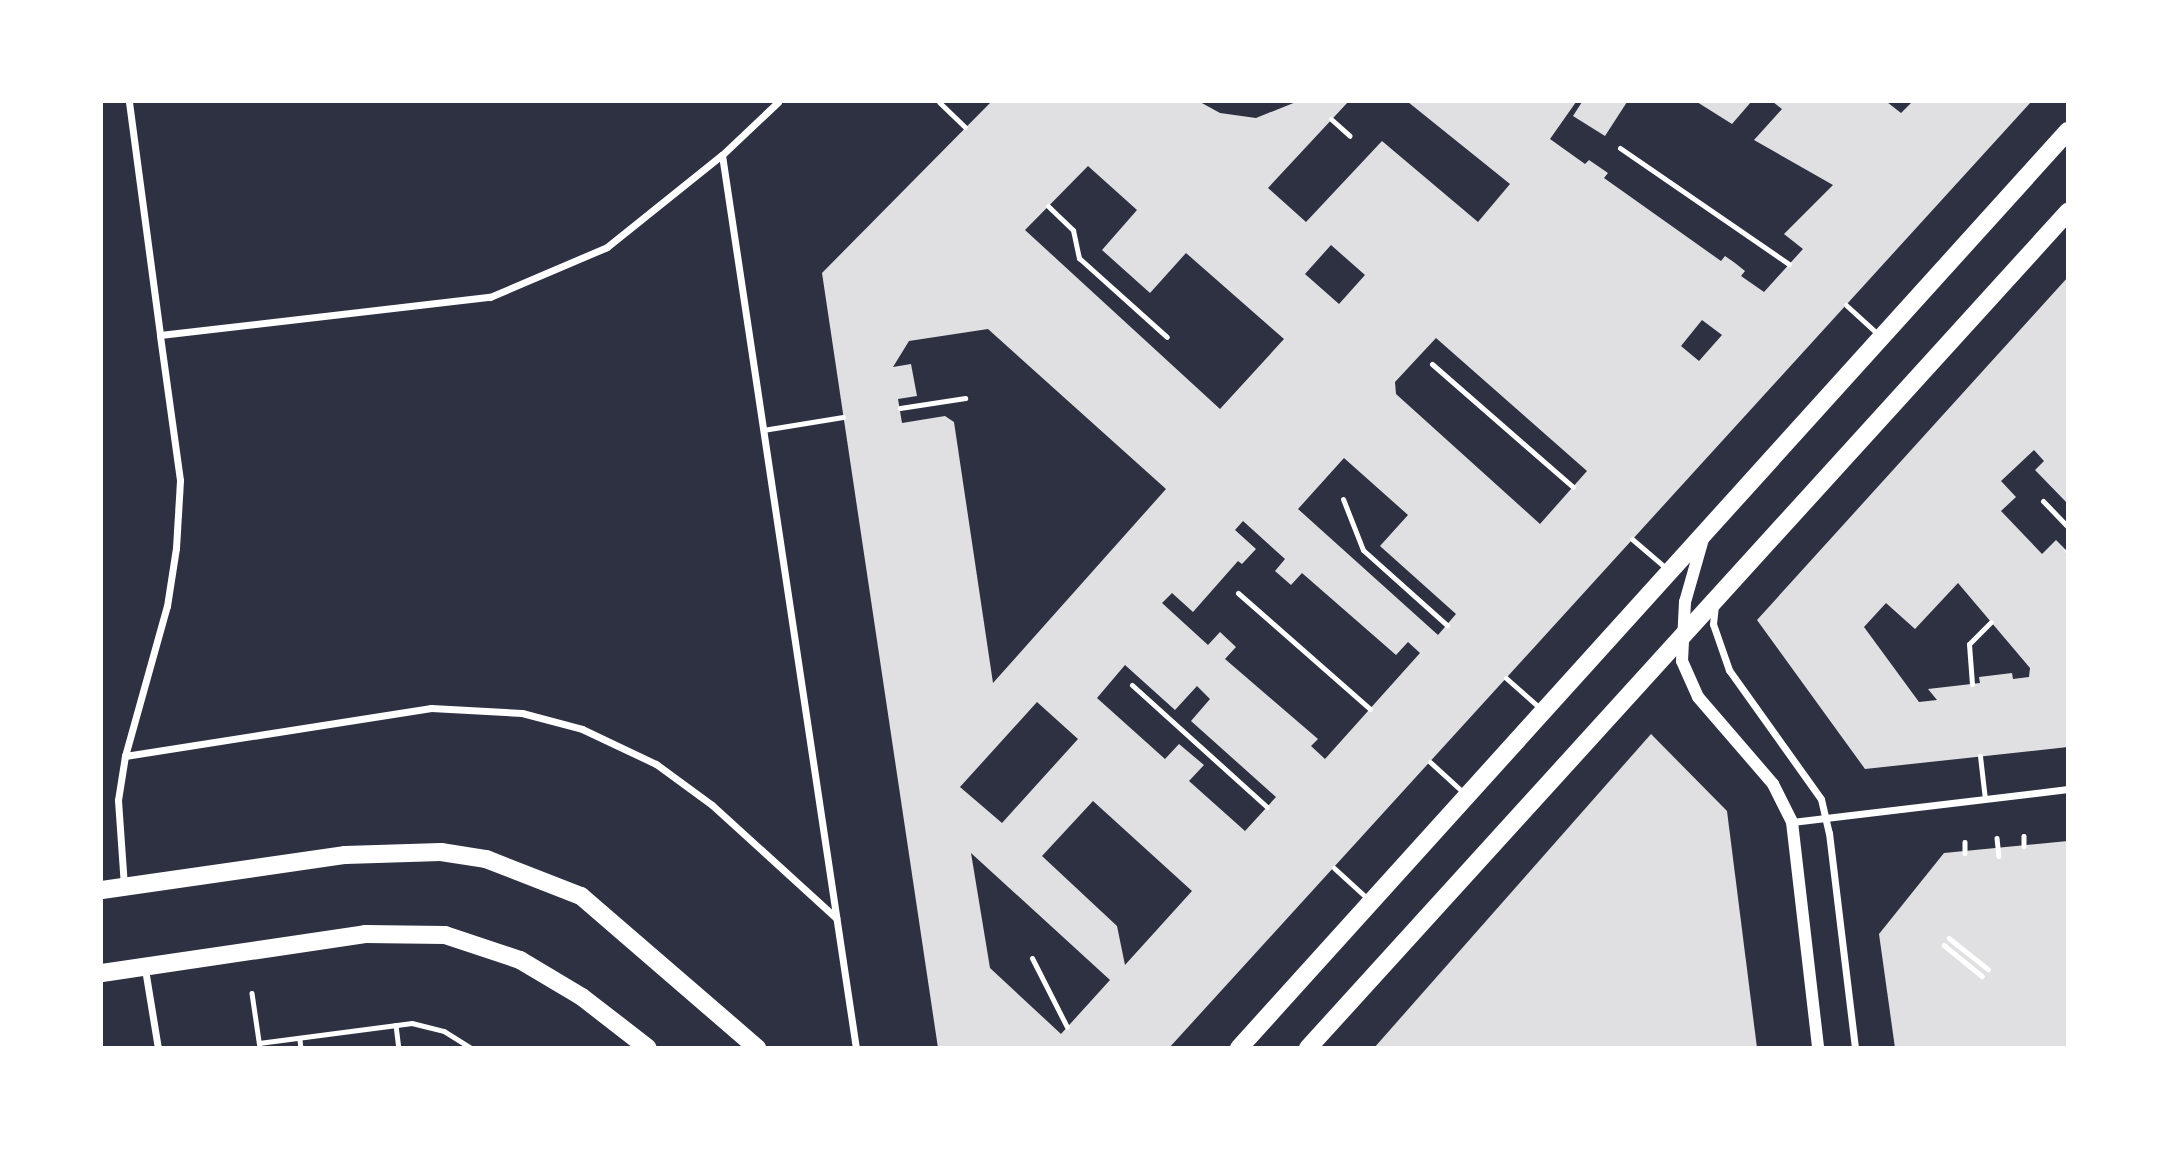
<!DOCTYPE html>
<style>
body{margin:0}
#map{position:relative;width:2169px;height:1149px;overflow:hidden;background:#2d3142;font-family:"Work Sans",sans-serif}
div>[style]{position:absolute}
.building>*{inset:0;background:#e0e0e3}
.path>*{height:4.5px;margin:-2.25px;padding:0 2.25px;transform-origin:2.25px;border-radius:2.25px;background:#fff}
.service>*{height:5px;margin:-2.5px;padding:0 2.5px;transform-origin:2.5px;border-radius:2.5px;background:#fff}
.minor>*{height:7px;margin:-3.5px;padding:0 3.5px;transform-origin:3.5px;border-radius:3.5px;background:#fff}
.tertiary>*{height:12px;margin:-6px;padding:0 6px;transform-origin:6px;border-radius:6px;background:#fff}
.primary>*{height:18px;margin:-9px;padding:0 9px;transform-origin:9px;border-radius:9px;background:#fff}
span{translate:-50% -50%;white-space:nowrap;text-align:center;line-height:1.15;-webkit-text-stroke:7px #fff;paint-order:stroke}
.frame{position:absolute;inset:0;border:103px solid #fff;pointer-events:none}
</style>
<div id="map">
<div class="building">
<i style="clip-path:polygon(evenodd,991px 102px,1200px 102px,1220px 113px,1256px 118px,1296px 102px,1348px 102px,1268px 188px,1306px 222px,1382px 141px,1478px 222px,1510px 184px,1408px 102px,1576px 102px,1550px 139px,1585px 164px,1589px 160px,1608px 173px,1604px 178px,1721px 261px,1725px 256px,1735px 263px,1745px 271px,1741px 276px,1764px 292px,1803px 249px,1784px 234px,1833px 185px,1754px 140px,1782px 109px,1773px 102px,1887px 102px,1901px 113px,1912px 102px,2031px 102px,1169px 1048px,938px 1048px,822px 273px,991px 102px,1088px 166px,1137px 210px,1102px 250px,1150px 293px,1186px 253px,1284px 339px,1220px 409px,1025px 230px,1088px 166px,991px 102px,1331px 245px,1365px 275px,1339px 304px,1305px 274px,1331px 245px,991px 102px,1702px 320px,1722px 335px,1699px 361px,1681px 346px,1702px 320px,991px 102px,988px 329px,1166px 489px,993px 683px,954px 422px,945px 416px,902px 423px,898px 399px,917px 396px,911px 364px,893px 367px,909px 341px,988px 329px,991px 102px,1436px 338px,1587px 471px,1540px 524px,1396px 394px,1395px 382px,1436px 338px,991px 102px,1344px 458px,1408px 515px,1380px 546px,1456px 614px,1438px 635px,1298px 509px,1344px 458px,991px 102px,1243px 521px,1285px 559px,1275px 571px,1291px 585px,1302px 573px,1396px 655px,1408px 642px,1420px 653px,1325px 759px,1311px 746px,1318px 739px,1225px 659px,1236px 647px,1220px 632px,1208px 645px,1162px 603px,1172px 593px,1193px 612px,1238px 561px,1242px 564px,1256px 549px,1235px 530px,1243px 521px,991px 102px,1125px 665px,1175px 710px,1197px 686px,1210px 699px,1191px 721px,1276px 797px,1245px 831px,1189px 781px,1204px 765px,1179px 744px,1165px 759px,1097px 698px,1125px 665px,991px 102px,1037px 702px,1078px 739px,1002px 823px,960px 787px,1037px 702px,991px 102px,1093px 801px,1192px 891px,1125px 965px,1117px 926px,1042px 856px,1093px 801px,991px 102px,971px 853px,1110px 980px,1061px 1034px,990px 968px,971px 853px)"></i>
<i style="clip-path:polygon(1582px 102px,1627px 102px,1605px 136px,1573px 116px)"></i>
<i style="clip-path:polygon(1697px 102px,1751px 102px,1732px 124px)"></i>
<i style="clip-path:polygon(evenodd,2068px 277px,2068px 504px,2035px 470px,2044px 461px,2034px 450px,2001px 481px,2016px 497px,2001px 511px,2042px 554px,2056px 540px,2068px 552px,2068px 747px,1865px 769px,1757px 620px,2068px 277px,1958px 583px,2030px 668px,2029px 677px,2013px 679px,2012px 673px,1979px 677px,1980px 683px,1928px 689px,1937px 700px,1919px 702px,1864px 627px,1886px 603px,1915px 629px,1958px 583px)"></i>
<i style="clip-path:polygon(1651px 734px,1727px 811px,1757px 1048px,1374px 1048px)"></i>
<i style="clip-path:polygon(2068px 841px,2068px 1048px,1895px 1048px,1879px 934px,1944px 853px)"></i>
</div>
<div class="path">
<i style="left:2024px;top:836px;width:10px;rotate:90deg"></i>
<i style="left:1997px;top:838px;width:18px;rotate:84deg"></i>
<i style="left:1965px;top:842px;width:11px;rotate:90deg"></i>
<i style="left:1949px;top:938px;width:50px;rotate:38.5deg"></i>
<i style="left:1944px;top:945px;width:49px;rotate:39.2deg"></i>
<i style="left:252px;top:993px;width:56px;rotate:81.7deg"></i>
<i style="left:396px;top:1025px;width:23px;rotate:83deg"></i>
<i style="left:300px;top:1040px;width:8px;rotate:83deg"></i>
<i style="left:259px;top:1043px;width:154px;rotate:-7.4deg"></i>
<i style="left:412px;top:1023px;width:33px;rotate:14deg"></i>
<i style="left:444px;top:1031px;width:32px;rotate:32deg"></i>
</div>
<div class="service">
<i style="left:939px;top:102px;width:36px;rotate:44deg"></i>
<i style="left:1331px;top:119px;width:25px;rotate:42deg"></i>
<i style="left:1620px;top:148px;width:205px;rotate:34.5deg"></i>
<i style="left:1048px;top:206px;width:35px;rotate:44deg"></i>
<i style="left:1073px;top:230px;width:29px;rotate:78deg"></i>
<i style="left:1079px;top:258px;width:118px;rotate:41.9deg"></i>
<i style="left:1846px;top:305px;width:45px;rotate:42.3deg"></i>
<i style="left:1432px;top:364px;width:187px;rotate:41.1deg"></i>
<i style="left:900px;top:408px;width:66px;rotate:-8.7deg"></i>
<i style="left:763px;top:430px;width:81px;rotate:-9.2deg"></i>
<i style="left:1343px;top:499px;width:55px;rotate:68.6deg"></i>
<i style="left:1363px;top:550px;width:113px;rotate:41.8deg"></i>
<i style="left:2043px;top:501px;width:36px;rotate:46deg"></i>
<i style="left:1632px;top:539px;width:46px;rotate:40.6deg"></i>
<i style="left:2067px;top:551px;width:1px;rotate:-45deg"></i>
<i style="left:1238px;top:593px;width:176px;rotate:41.3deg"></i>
<i style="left:1506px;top:678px;width:47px;rotate:41.5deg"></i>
<i style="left:1972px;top:684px;width:40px;rotate:-94.3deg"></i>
<i style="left:1969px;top:644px;width:31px;rotate:-45deg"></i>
<i style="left:1132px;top:685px;width:182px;rotate:42.1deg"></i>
<i style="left:1980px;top:756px;width:43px;rotate:83.4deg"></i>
<i style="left:1430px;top:762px;width:46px;rotate:42.4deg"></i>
<i style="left:1334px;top:868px;width:46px;rotate:42.4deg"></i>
<i style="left:1032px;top:958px;width:77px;rotate:63.1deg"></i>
</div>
<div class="minor">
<i style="left:129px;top:102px;width:235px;rotate:82.4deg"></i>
<i style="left:160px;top:335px;width:332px;rotate:-6.6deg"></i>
<i style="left:490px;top:297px;width:127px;rotate:-23.1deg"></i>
<i style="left:607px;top:247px;width:147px;rotate:-38.7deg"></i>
<i style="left:722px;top:155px;width:77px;rotate:-43.4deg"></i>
<i style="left:722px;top:155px;width:903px;rotate:81.47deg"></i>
<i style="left:1715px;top:605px;width:19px;rotate:96deg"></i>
<i style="left:1713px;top:624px;width:49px;rotate:70.8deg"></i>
<i style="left:1729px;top:670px;width:158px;rotate:54.5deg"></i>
<i style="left:1821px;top:799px;width:35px;rotate:77deg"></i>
<i style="left:1829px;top:833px;width:217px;rotate:83.1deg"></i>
<i style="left:125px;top:756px;width:310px;rotate:-8.9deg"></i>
<i style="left:431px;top:708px;width:91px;rotate:3.1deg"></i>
<i style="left:522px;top:713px;width:62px;rotate:14.9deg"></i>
<i style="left:582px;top:729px;width:82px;rotate:25.3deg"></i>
<i style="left:656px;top:764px;width:69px;rotate:36.2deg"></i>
<i style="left:712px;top:805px;width:168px;rotate:42.3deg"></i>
<i style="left:1792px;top:822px;width:278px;rotate:-6.8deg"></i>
<i style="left:124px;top:886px;width:86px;rotate:-94deg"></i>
<i style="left:118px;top:800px;width:45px;rotate:-81deg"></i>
<i style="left:125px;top:756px;width:156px;rotate:-74.4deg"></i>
<i style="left:167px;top:606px;width:59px;rotate:-81.2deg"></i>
<i style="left:176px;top:548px;width:68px;rotate:-86.6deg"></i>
<i style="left:180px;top:480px;width:146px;rotate:-97.9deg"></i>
<i style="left:145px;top:969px;width:80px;rotate:80.7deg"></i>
</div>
<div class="tertiary">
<i style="left:1703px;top:539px;width:66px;rotate:105.9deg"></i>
<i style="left:1685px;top:602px;width:59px;rotate:92.9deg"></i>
<i style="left:1682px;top:661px;width:39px;rotate:66deg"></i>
<i style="left:1698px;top:697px;width:115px;rotate:49.2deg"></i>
<i style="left:1773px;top:784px;width:42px;rotate:63.4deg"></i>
<i style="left:1792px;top:822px;width:227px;rotate:83.4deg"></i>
</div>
<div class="primary">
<i style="left:102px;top:890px;width:246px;rotate:-8.2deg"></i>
<i style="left:345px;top:855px;width:96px;rotate:-1.8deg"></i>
<i style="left:441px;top:852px;width:46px;rotate:8.8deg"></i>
<i style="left:486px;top:859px;width:102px;rotate:21.3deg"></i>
<i style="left:581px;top:896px;width:233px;rotate:40.8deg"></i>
<i style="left:102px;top:973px;width:266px;rotate:-8.4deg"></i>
<i style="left:365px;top:934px;width:80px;rotate:0.7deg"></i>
<i style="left:445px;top:935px;width:79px;rotate:18.4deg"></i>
<i style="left:520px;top:960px;width:72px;rotate:30.8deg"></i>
<i style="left:582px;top:997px;width:83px;rotate:37.7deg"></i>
<i style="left:1239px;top:1048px;width:1236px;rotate:-47.89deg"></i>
<i style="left:1308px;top:1048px;width:1130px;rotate:-47.73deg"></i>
</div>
<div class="frame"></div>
</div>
